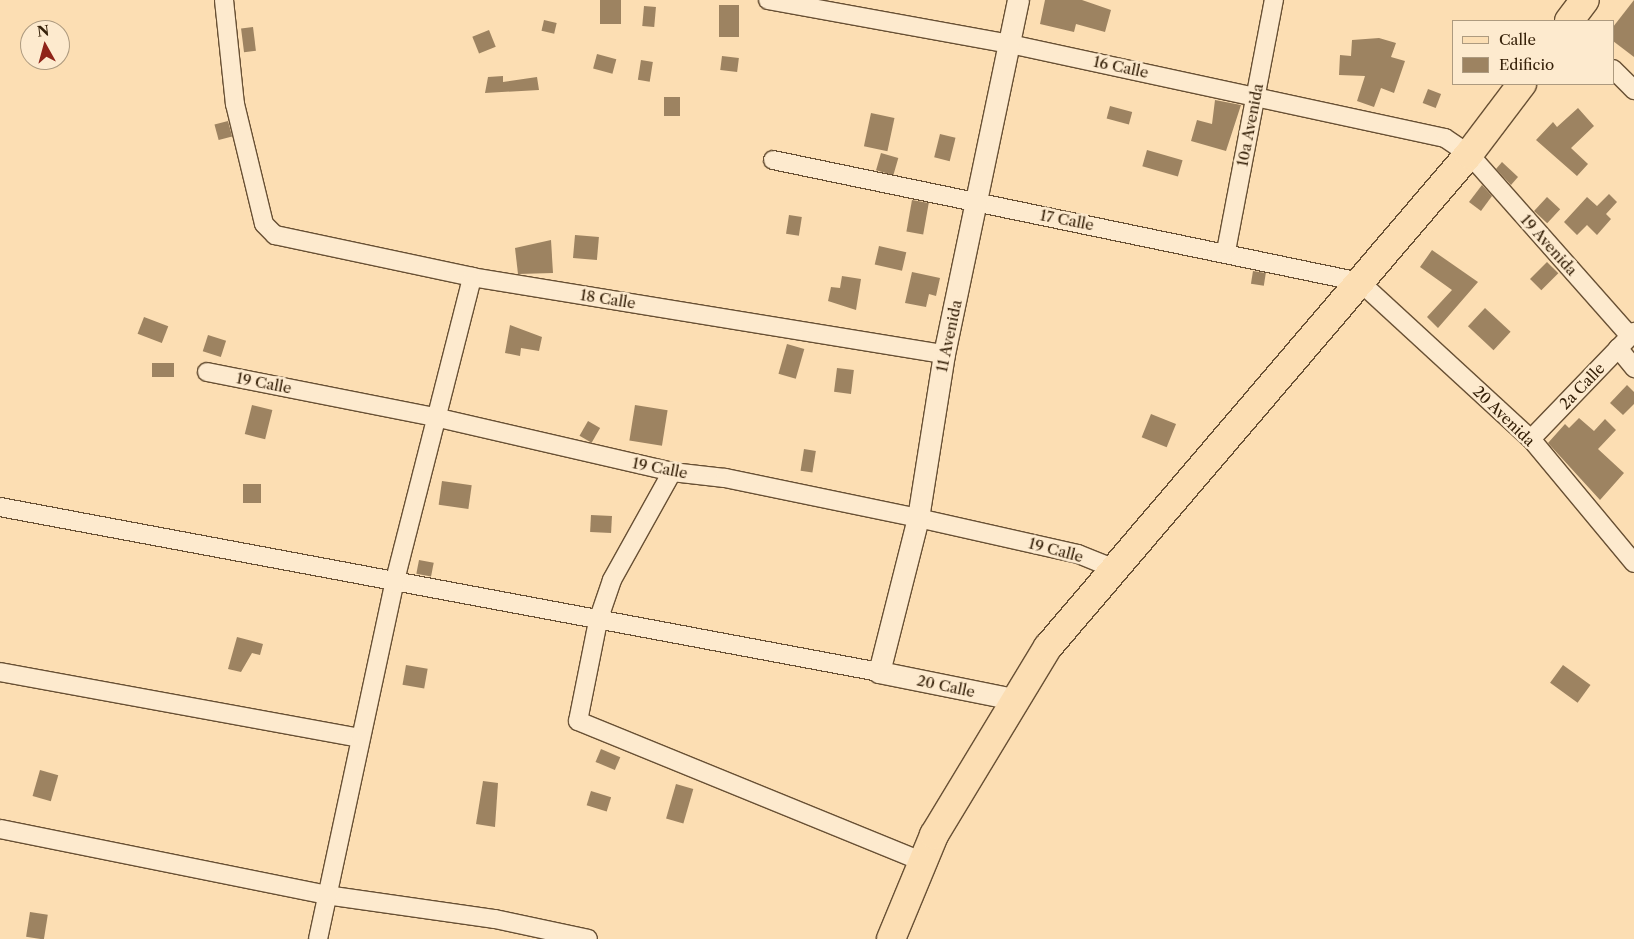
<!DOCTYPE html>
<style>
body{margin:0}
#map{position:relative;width:1634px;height:939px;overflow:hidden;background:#fcdeb3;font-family:"Libre Caslon Text",serif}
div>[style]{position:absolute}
.building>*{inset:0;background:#9d8361;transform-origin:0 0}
.roads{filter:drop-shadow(1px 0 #685034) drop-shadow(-1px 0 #685034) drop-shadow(0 1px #685034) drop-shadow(0 -1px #685034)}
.minor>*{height:18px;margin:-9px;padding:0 9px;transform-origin:9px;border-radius:9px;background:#fdeace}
.tertiary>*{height:21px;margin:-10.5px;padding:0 10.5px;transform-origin:10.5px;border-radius:10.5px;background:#fdeace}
.primary>*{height:28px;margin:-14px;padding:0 14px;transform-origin:14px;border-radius:14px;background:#fcdeb3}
span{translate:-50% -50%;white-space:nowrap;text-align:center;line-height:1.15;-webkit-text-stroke:5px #fdeace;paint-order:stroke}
.street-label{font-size:15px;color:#362109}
.legend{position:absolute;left:1452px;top:20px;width:162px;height:65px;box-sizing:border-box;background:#fdeace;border:1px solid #ad9a7f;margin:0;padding:6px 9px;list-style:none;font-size:15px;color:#362109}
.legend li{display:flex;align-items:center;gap:10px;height:25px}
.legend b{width:25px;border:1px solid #ad9a7f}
.north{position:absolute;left:20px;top:20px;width:50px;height:50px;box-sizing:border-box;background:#fdeace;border:1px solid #ad9a7f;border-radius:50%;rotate:353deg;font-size:14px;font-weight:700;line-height:20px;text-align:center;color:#362109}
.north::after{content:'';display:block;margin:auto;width:18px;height:22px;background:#8f2418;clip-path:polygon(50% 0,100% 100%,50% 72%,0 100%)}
</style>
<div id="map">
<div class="building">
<i style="left:600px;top:0;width:21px;height:24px"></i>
<i style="clip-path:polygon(1045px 0,1082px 0,1111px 10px,1105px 32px,1076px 24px,1074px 32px,1040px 24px)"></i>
<i style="clip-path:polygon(1634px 0,1634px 57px,1613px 41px,1613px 27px)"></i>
<i style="left:719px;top:5px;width:20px;height:32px"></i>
<i style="left:644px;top:6px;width:12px;height:20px;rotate:5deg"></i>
<i style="left:544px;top:20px;width:13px;height:11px;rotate:13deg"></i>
<i style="left:253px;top:27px;width:24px;height:12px;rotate:83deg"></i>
<i style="left:489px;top:30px;width:18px;height:18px;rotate:68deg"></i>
<i style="clip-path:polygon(1379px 38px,1396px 43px,1391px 57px,1405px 61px,1394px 93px,1381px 88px,1374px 107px,1357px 101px,1365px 76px,1339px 75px,1340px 55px,1351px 56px,1352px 40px)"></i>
<i style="left:597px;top:54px;width:20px;height:15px;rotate:15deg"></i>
<i style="left:722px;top:56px;width:17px;height:14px;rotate:7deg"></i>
<i style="left:641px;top:60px;width:12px;height:20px;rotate:9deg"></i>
<i style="clip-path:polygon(503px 76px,503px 82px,537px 77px,539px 90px,485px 93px,488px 77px)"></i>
<i style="left:1428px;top:89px;width:14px;height:15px;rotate:21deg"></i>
<i style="left:664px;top:97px;width:16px;height:19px"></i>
<i style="clip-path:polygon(1215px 100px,1241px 105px,1226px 151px,1191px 141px,1197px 120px,1212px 124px)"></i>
<i style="left:1110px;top:106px;width:23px;height:13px;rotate:15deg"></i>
<i style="clip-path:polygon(1578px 108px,1594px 126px,1571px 148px,1588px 164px,1577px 176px,1536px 140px,1553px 122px,1557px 127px)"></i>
<i style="left:871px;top:113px;width:24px;height:34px;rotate:12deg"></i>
<i style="left:228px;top:121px;width:16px;height:14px;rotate:75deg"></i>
<i style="left:940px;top:134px;width:16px;height:24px;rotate:14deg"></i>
<i style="left:1147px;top:150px;width:37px;height:17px;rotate:16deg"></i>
<i style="left:881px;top:153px;width:18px;height:18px;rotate:16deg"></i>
<i style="clip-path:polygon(1502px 162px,1518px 177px,1511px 185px,1496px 169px)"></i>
<i style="clip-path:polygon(1482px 185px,1492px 196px,1481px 211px,1469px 202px)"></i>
<i style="clip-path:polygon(1609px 194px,1617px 202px,1606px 214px,1611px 219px,1597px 235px,1587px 225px,1577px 235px,1564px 222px,1587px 197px,1597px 206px)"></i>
<i style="left:1547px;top:197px;width:18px;height:19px;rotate:43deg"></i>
<i style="left:912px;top:200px;width:17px;height:32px;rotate:10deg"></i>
<i style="left:789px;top:215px;width:13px;height:19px;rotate:9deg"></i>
<i style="left:575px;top:235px;width:24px;height:23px;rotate:5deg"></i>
<i style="clip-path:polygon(551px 240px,553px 273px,518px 274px,515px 248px)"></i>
<i style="left:879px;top:246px;width:28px;height:19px;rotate:13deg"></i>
<i style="clip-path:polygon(1432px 250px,1478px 282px,1438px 328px,1427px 317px,1452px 290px,1420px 267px)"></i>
<i style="left:1547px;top:262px;width:16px;height:24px;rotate:45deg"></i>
<i style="left:1253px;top:271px;width:13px;height:13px;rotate:9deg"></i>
<i style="clip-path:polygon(912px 272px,940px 278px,936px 296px,929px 294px,926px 307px,905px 303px)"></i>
<i style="clip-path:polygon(842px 276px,861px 279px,856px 310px,828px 301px,831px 287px,840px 288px)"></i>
<i style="left:1485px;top:308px;width:35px;height:25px;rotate:43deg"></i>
<i style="left:144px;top:317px;width:26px;height:18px;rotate:21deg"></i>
<i style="clip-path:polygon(510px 325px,542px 337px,539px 351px,521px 348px,520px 356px,505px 353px)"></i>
<i style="left:208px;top:335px;width:19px;height:17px;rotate:18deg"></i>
<i style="left:787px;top:344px;width:18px;height:31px;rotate:16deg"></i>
<i style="left:174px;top:363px;width:14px;height:22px;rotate:90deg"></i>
<i style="left:837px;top:368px;width:17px;height:24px;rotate:7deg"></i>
<i style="clip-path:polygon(1627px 385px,1634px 392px,1634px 404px,1623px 415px,1610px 403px)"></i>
<i style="left:252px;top:405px;width:21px;height:30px;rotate:14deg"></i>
<i style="left:635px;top:405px;width:33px;height:36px;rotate:9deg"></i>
<i style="left:1151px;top:414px;width:27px;height:25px;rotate:22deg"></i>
<i style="clip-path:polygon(1579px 418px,1594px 431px,1605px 419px,1616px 430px,1598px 449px,1624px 473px,1600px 500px,1548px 443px,1565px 424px,1569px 428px)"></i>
<i style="left:588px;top:421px;width:14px;height:17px;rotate:30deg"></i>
<i style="left:804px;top:449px;width:12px;height:22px;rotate:9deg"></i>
<i style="left:442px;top:481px;width:30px;height:24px;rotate:8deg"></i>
<i style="left:243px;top:484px;width:18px;height:19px"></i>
<i style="left:591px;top:515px;width:21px;height:17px;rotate:3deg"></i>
<i style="left:419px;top:560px;width:15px;height:14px;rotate:11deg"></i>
<i style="clip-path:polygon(237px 637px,263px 644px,260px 655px,252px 653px,241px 672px,228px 669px)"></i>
<i style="left:406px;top:665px;width:22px;height:20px;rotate:10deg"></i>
<i style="left:1563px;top:665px;width:34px;height:22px;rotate:36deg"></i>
<i style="left:601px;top:749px;width:21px;height:14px;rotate:23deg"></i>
<i style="left:40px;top:770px;width:19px;height:27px;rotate:16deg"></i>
<i style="clip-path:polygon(483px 781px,498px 783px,495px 827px,476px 824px)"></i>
<i style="left:676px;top:784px;width:18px;height:36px;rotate:16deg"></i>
<i style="left:591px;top:791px;width:21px;height:15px;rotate:17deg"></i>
<i style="left:30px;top:912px;width:18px;height:25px;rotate:9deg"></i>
</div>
<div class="roads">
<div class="minor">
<i style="left:224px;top:0;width:105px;rotate:84deg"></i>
<i style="left:235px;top:104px;width:123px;rotate:76.4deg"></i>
<i style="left:264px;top:224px;width:16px;rotate:45deg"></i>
<i style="left:275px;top:235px;width:201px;rotate:12deg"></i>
<i style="left:472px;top:277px;width:478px;rotate:9.3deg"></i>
<i style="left:768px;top:0;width:246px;rotate:10.3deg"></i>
<i style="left:1010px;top:44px;width:445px;rotate:12.2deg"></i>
<i style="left:1445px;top:138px;width:29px;rotate:34deg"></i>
<i style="left:1469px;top:154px;width:243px;rotate:48.5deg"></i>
<i style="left:1613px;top:69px;width:30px;rotate:45deg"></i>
<i style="left:773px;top:160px;width:600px;rotate:11.74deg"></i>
<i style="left:1360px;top:282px;width:232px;rotate:42.6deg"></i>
<i style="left:1531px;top:439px;width:161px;rotate:50.3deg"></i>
<i style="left:1226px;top:251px;width:256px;rotate:-79.2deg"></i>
<i style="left:1618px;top:348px;width:26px;rotate:51deg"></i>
<i style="left:207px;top:372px;width:237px;rotate:11.2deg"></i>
<i style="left:439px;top:418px;width:239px;rotate:13deg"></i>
<i style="left:672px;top:472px;width:53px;rotate:6.5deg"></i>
<i style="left:725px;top:478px;width:197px;rotate:11.7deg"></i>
<i style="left:918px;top:518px;width:164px;rotate:12.7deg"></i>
<i style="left:1078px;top:554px;width:37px;rotate:22deg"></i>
<i style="left:1531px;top:439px;width:149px;rotate:-46.1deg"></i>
<i style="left:672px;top:472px;width:124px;rotate:119.1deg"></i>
<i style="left:612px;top:580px;width:43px;rotate:108.9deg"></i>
<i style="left:598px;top:621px;width:102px;rotate:101.3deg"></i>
<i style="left:578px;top:721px;width:373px;rotate:22.2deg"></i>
<i style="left:0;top:507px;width:894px;rotate:10.63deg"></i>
<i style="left:0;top:672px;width:366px;rotate:10.4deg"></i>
<i style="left:0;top:829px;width:333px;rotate:11.4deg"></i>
<i style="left:326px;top:895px;width:171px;rotate:8.1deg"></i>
<i style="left:495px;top:919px;width:95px;rotate:12.1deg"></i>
<i style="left:318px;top:939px;width:363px;rotate:-77.9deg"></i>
<i style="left:394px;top:584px;width:317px;rotate:-75.7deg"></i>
</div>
<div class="tertiary">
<i style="left:1013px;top:699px;width:137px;rotate:-168.6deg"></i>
<i style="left:879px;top:672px;width:159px;rotate:-75.8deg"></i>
<i style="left:918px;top:518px;width:166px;rotate:-81deg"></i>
<i style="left:944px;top:354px;width:362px;rotate:-78.2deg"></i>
</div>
<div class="primary">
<i style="left:1569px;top:21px;width:26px;rotate:-53deg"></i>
<i style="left:891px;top:939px;width:113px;rotate:-67.5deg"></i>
<i style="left:934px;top:835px;width:220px;rotate:-58.8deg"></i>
<i style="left:1048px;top:647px;width:648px;rotate:-49.5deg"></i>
<i style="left:1469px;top:154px;width:88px;rotate:-52.9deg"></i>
</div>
</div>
<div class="street-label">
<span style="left:1121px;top:67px;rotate:12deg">16 Calle</span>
<span style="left:1250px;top:125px;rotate:-79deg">10a Avenida</span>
<span style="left:1067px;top:220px;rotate:11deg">17 Calle</span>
<span style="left:1549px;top:245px;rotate:48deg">19 Avenida</span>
<span style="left:608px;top:299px;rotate:9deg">18 Calle</span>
<span style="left:949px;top:336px;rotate:-78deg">11 Avenida</span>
<span style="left:264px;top:383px;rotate:11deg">19 Calle</span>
<span style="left:1582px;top:386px;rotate:-46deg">2a Calle</span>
<span style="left:1504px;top:416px;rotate:44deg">20 Avenida</span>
<span style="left:660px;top:468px;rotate:11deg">19 Calle</span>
<span style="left:1056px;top:550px;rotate:15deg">19 Calle</span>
<span style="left:946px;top:686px;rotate:12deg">20 Calle</span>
</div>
<ul class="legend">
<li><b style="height:6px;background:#fcdeb3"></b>Calle</li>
<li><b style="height:14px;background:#9d8361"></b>Edificio</li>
</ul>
<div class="north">N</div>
</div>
